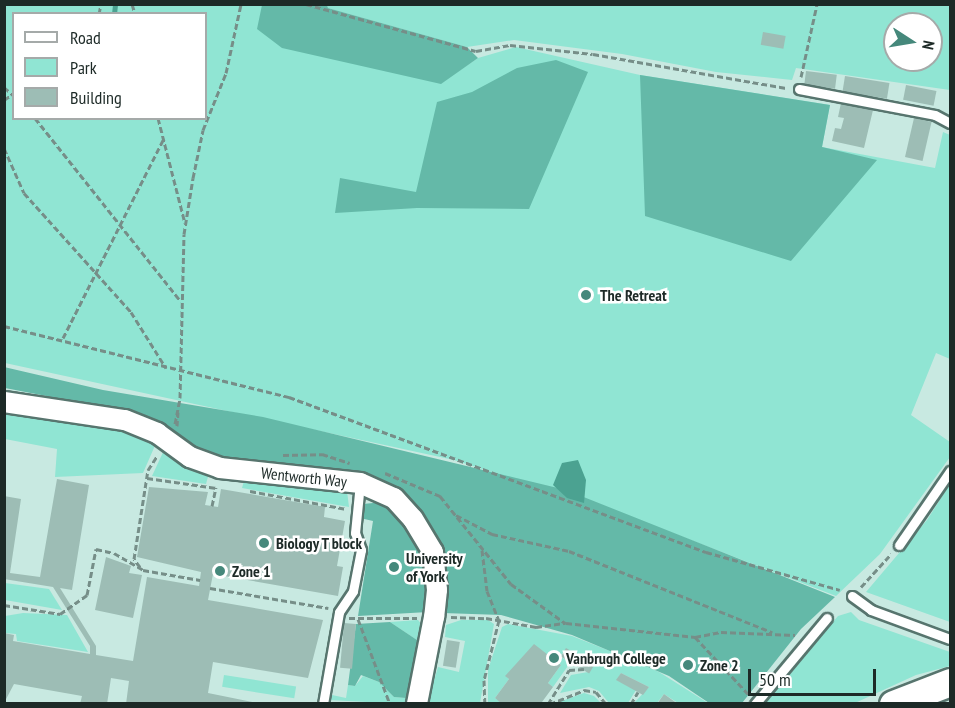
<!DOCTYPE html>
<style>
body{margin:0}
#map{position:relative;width:955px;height:708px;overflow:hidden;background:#c8e9e1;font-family:"PT Sans Narrow",sans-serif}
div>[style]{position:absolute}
.green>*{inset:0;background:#90e5d3;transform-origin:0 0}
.forest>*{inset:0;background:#64b9a8}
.water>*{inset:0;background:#4ba291}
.stream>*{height:5px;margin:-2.5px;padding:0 2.5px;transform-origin:2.5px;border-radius:2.5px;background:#4ba291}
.building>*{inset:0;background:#9dbdb5;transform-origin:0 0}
.path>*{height:3px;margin-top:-1.5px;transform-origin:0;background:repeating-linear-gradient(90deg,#768e88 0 6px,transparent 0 9px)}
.roads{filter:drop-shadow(2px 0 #57756e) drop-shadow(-2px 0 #57756e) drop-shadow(0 2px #57756e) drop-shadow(0 -2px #57756e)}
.lane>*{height:9px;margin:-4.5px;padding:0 4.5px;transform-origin:4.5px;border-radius:4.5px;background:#fff}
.street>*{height:20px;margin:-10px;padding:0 10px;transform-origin:10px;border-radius:10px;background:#fff}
.secondary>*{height:27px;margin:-13.5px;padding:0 13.5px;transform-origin:13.5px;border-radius:13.5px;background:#fff}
.dots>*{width:16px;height:16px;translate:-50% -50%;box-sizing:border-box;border:3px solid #fff;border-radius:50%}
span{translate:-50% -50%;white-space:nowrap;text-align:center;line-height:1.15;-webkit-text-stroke:5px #fff;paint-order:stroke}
.poi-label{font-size:16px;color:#1d2a27;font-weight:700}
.left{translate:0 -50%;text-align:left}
.street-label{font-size:16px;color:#1d2a27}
.frame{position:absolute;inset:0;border:6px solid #1d2a27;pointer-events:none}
.legend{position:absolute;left:12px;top:12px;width:195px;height:108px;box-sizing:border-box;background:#fff;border:2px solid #a5aaa9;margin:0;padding:8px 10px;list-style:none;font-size:18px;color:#1d2a27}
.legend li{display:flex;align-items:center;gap:12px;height:30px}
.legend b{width:30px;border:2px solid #a5aaa9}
.north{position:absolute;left:883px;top:12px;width:60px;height:60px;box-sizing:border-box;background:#fff;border:2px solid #a5aaa9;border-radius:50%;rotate:102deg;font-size:16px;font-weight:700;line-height:24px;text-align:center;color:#1d2a27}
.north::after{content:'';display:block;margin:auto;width:21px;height:27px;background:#45887b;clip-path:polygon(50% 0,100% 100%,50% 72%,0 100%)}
.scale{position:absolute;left:748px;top:669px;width:128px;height:27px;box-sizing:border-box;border:3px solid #1d2a27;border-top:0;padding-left:8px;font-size:18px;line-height:21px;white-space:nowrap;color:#1d2a27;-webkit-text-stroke:4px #fff;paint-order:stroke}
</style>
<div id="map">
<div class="green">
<i style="clip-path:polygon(evenodd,4px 5px,262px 5px,441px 83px,478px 58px,516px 47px,640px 75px,830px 105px,822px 147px,935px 168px,943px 132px,950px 135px,950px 359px,936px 353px,911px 415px,950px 442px,950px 457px,880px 554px,836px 596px,618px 512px,454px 460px,5px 363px,4px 5px,14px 14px,206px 14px,206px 118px,14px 118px,14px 14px)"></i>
<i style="clip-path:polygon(evenodd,327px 5px,950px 5px,950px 90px,796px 68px,792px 80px,716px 72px,622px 54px,514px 40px,467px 47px,328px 8px,327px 5px,895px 24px,931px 24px,931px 60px,895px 60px,895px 24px)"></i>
<i style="clip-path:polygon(5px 410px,100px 426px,157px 441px,143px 473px,55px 477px,57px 449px,5px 439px)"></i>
<i style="clip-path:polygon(165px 448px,209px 473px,206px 484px,152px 476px)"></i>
<i style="clip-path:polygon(244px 481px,347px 491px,349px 507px,242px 488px)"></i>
<i style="clip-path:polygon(950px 484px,950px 622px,866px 592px,927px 520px)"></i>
<i style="clip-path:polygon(5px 583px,49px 589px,62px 610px,5px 600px)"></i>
<i style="clip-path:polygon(851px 612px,859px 620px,950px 652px,950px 666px,916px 675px,855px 703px,764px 703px,838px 616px)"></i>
<i style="clip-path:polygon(23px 613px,67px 615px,88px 652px,17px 641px,16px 634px,5px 633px,5px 616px)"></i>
<i style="clip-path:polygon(418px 620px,422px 625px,420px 642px,390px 622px)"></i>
<i style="clip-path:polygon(461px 620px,488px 620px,494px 624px,480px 703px,427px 704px,438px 667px,459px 672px,465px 641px,445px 637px,446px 625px)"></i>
<i style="clip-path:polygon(508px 624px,572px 636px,620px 655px,659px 672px,708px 703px,678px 703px,664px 694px,657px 703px,634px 703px,649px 687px,621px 673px,617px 680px,636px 690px,628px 703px,609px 703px,599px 691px,589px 687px,560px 693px,571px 675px,588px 672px,593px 665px,566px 649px,560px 656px,570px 663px,553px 687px,548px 683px,561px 665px,534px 645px,506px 676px,509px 679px,495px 698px,502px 703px,488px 703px,488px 670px,502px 627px)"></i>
<i style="left:224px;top:675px;width:73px;height:12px;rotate:9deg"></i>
<i style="clip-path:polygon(363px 676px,379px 682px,394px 697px,406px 698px,404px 704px,330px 700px,332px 695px,346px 698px,348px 685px,355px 686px)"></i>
<i style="clip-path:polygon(584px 693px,594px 696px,601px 703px,556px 703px)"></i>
</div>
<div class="forest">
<i style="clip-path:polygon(262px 5px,327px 5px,328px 8px,467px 47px,478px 58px,441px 84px,282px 48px,257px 29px)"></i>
<i style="clip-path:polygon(556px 60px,588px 72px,529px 209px,417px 208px,335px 213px,340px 178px,416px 192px,437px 102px,472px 92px,517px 68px)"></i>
<i style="clip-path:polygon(640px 75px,830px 105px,822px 147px,877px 160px,791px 261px,645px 216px)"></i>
<i style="clip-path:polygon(4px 367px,103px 390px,263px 417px,566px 490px,835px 597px,801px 629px,742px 703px,709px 703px,669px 676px,572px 635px,501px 615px,443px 613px,439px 551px,369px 476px,284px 465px,238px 464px,202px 455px,129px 412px,5px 388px)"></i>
<i style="clip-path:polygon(383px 502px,403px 518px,425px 552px,428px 612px,358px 616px,373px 521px,360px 518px,363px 504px)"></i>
<i style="clip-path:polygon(390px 622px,420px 642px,406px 698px,394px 697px,379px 682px,361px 675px,355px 686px,348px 685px,356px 624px)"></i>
</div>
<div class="water">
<i style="clip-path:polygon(578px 460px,586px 480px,584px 503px,567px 498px,553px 485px,562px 463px)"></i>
</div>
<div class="stream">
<i style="left:114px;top:14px;width:10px;rotate:-84deg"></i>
</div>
<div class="building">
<i style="left:763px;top:32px;width:23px;height:13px;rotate:10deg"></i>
<i style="left:806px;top:71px;width:31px;height:14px;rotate:7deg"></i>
<i style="left:845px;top:76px;width:45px;height:16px;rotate:9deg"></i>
<i style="left:906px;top:85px;width:31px;height:15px;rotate:11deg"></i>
<i style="clip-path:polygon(841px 103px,873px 110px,864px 148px,832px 141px,835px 128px,841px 129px,844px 118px,838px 117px)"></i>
<i style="left:914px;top:118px;width:18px;height:40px;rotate:13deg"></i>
<i style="clip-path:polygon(57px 479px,89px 485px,72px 590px,60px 588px,96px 646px,96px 655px,133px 661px,147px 577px,199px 586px,201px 572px,137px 557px,149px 487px,208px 492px,205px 505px,218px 507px,221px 489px,325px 507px,324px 517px,345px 521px,337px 566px,343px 567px,338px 596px,213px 574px,208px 600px,323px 620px,308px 678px,213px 662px,208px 693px,262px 704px,126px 704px,129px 681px,111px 678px,107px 704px,80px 704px,82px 696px,14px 684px,4px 703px,4px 633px,14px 635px,13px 641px,90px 654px,90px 646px,53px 587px,4px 579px,4px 496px,21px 499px,10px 573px,40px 577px)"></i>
<i style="clip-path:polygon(106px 557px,131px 566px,129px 573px,142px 575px,133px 618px,95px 610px)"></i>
<i style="left:344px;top:623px;width:12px;height:45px;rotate:5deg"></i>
<i style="left:447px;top:640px;width:13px;height:26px;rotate:9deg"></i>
<i style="clip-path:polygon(534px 644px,561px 665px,548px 683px,553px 687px,542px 702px,502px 704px,495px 698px,509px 679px,505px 676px)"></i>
<i style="left:566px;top:648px;width:33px;height:10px;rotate:31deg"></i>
<i style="clip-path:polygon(621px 673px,649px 687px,643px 695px,616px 680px)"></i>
<i style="clip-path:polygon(664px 694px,678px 704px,657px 704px)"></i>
</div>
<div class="path">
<i style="left:132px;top:4px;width:10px;rotate:73deg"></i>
<i style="left:306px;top:4px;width:176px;rotate:15.5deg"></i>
<i style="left:476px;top:51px;width:35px;rotate:-10deg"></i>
<i style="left:510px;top:45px;width:83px;rotate:6.2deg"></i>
<i style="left:593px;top:54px;width:196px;rotate:10deg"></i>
<i style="left:99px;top:14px;width:10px;rotate:-79deg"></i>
<i style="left:801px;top:77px;width:75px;rotate:-77.6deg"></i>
<i style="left:4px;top:87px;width:13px;rotate:42deg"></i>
<i style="left:4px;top:100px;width:12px;rotate:-35deg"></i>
<i style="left:35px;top:118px;width:233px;rotate:51.5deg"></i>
<i style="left:158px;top:118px;width:108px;rotate:75.6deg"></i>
<i style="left:4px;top:148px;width:49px;rotate:66deg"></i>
<i style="left:24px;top:193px;width:160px;rotate:48deg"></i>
<i style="left:131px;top:312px;width:66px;rotate:58deg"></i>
<i style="left:4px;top:326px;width:294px;rotate:14deg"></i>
<i style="left:289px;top:397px;width:445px;rotate:20.4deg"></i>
<i style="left:706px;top:552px;width:139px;rotate:15.8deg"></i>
<i style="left:63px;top:338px;width:224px;rotate:-63.2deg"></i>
<i style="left:175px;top:424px;width:26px;rotate:-79deg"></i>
<i style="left:180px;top:398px;width:164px;rotate:-88.6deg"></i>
<i style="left:184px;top:234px;width:57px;rotate:-80.9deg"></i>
<i style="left:193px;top:178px;width:49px;rotate:-78.2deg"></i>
<i style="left:203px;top:130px;width:61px;rotate:-68deg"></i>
<i style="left:226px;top:73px;width:71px;rotate:-77.7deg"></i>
<i style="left:177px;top:426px;width:14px;rotate:-86deg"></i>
<i style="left:283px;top:455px;width:39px;rotate:-1deg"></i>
<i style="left:322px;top:454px;width:29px;rotate:18deg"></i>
<i style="left:385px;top:473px;width:60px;rotate:22.7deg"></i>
<i style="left:440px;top:496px;width:113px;rotate:51.1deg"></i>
<i style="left:511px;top:584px;width:67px;rotate:35.8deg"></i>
<i style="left:147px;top:478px;width:70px;rotate:8.2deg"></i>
<i style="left:250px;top:491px;width:98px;rotate:10.6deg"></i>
<i style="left:212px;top:506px;width:19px;rotate:-78deg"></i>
<i style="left:456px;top:515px;width:41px;rotate:27.8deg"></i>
<i style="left:492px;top:534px;width:79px;rotate:12.4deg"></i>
<i style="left:569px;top:551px;width:219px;rotate:21.8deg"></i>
<i style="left:482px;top:550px;width:41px;rotate:83deg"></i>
<i style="left:487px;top:591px;width:31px;rotate:68deg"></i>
<i style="left:499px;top:620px;width:62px;rotate:104deg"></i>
<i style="left:484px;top:680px;width:24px;rotate:88deg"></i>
<i style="left:140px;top:567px;width:10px;rotate:-127deg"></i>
<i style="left:134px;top:559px;width:90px;rotate:-81.1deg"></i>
<i style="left:148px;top:470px;width:17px;rotate:-57deg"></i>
<i style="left:861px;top:587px;width:45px;rotate:-47.7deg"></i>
<i style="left:210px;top:588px;width:120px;rotate:9.6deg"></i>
<i style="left:4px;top:605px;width:57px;rotate:9.1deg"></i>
<i style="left:60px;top:614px;width:33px;rotate:-35deg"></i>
<i style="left:87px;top:595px;width:47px;rotate:-78.9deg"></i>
<i style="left:96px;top:549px;width:18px;rotate:13deg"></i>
<i style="left:114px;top:553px;width:34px;rotate:30deg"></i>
<i style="left:143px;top:570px;width:58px;rotate:10deg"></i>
<i style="left:451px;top:617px;width:35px;rotate:2deg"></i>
<i style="left:486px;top:618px;width:51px;rotate:10.2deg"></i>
<i style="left:536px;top:627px;width:30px;rotate:-8deg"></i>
<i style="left:566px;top:623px;width:130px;rotate:6.2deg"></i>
<i style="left:695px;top:637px;width:26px;rotate:-11deg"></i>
<i style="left:721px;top:632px;width:74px;rotate:2.3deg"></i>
<i style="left:349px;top:618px;width:68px"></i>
<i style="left:358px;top:619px;width:91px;rotate:69.4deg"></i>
<i style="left:695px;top:637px;width:79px;rotate:47deg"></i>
<i style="left:548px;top:704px;width:40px;rotate:-58deg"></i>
<i style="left:569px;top:670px;width:15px;rotate:-4deg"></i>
<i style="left:550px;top:704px;width:37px;rotate:-22deg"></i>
<i style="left:584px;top:690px;width:12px;rotate:9deg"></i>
<i style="left:596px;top:692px;width:16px;rotate:50deg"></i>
<i style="left:631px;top:704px;width:14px;rotate:-60deg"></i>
</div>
<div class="roads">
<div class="lane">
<i style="left:799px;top:89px;width:138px;rotate:10.8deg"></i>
<i style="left:935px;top:115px;width:17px;rotate:28deg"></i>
<i style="left:899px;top:545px;width:90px;rotate:-55.4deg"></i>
<i style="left:852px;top:596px;width:24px;rotate:36deg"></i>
<i style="left:871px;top:610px;width:84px;rotate:20.2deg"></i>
<i style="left:323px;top:704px;width:93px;rotate:-80.1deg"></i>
<i style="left:339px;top:612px;width:25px;rotate:-56deg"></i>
<i style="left:353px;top:591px;width:42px;rotate:-79deg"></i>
<i style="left:361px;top:550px;width:18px;rotate:-109deg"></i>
<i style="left:355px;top:533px;width:50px;rotate:-84.3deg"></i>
<i style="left:755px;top:704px;width:112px;rotate:-50.1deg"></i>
</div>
<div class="street">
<i style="left:4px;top:402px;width:122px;rotate:8.5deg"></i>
<i style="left:125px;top:420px;width:35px;rotate:22deg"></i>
<i style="left:157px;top:433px;width:41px;rotate:36deg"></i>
<i style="left:190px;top:457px;width:32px;rotate:20deg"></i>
<i style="left:220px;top:468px;width:141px;rotate:6.1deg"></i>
<i style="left:360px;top:483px;width:37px;rotate:24deg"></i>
<i style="left:394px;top:498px;width:28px;rotate:48deg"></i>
<i style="left:413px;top:519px;width:39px;rotate:59deg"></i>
<i style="left:433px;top:552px;width:38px;rotate:84deg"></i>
<i style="left:437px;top:590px;width:27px;rotate:96deg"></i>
<i style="left:434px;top:617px;width:89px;rotate:101.1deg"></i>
</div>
<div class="secondary">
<i style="left:893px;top:704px;width:61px;rotate:-21.1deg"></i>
</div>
</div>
<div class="dots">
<i style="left:586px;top:295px;background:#45887b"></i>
<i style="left:264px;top:543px;background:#45887b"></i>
<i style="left:394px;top:567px;background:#45887b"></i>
<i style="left:220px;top:571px;background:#45887b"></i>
<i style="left:554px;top:658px;background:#45887b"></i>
<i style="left:688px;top:665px;background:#45887b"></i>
</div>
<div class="poi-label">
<span class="left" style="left:600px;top:295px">The Retreat</span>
<span class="left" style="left:276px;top:543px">Biology T block</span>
<span class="left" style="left:406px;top:567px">University<br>of York</span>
<span class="left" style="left:232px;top:571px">Zone 1</span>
<span class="left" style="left:566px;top:658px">Vanbrugh College</span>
<span class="left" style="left:700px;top:665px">Zone 2</span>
</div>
<div class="street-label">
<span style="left:304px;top:477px;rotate:6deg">Wentworth Way</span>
</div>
<div class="frame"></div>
<ul class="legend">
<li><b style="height:8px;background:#fff"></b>Road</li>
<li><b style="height:16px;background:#90e5d3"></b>Park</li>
<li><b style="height:16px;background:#9dbdb5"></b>Building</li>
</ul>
<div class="north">N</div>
<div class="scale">50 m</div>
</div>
